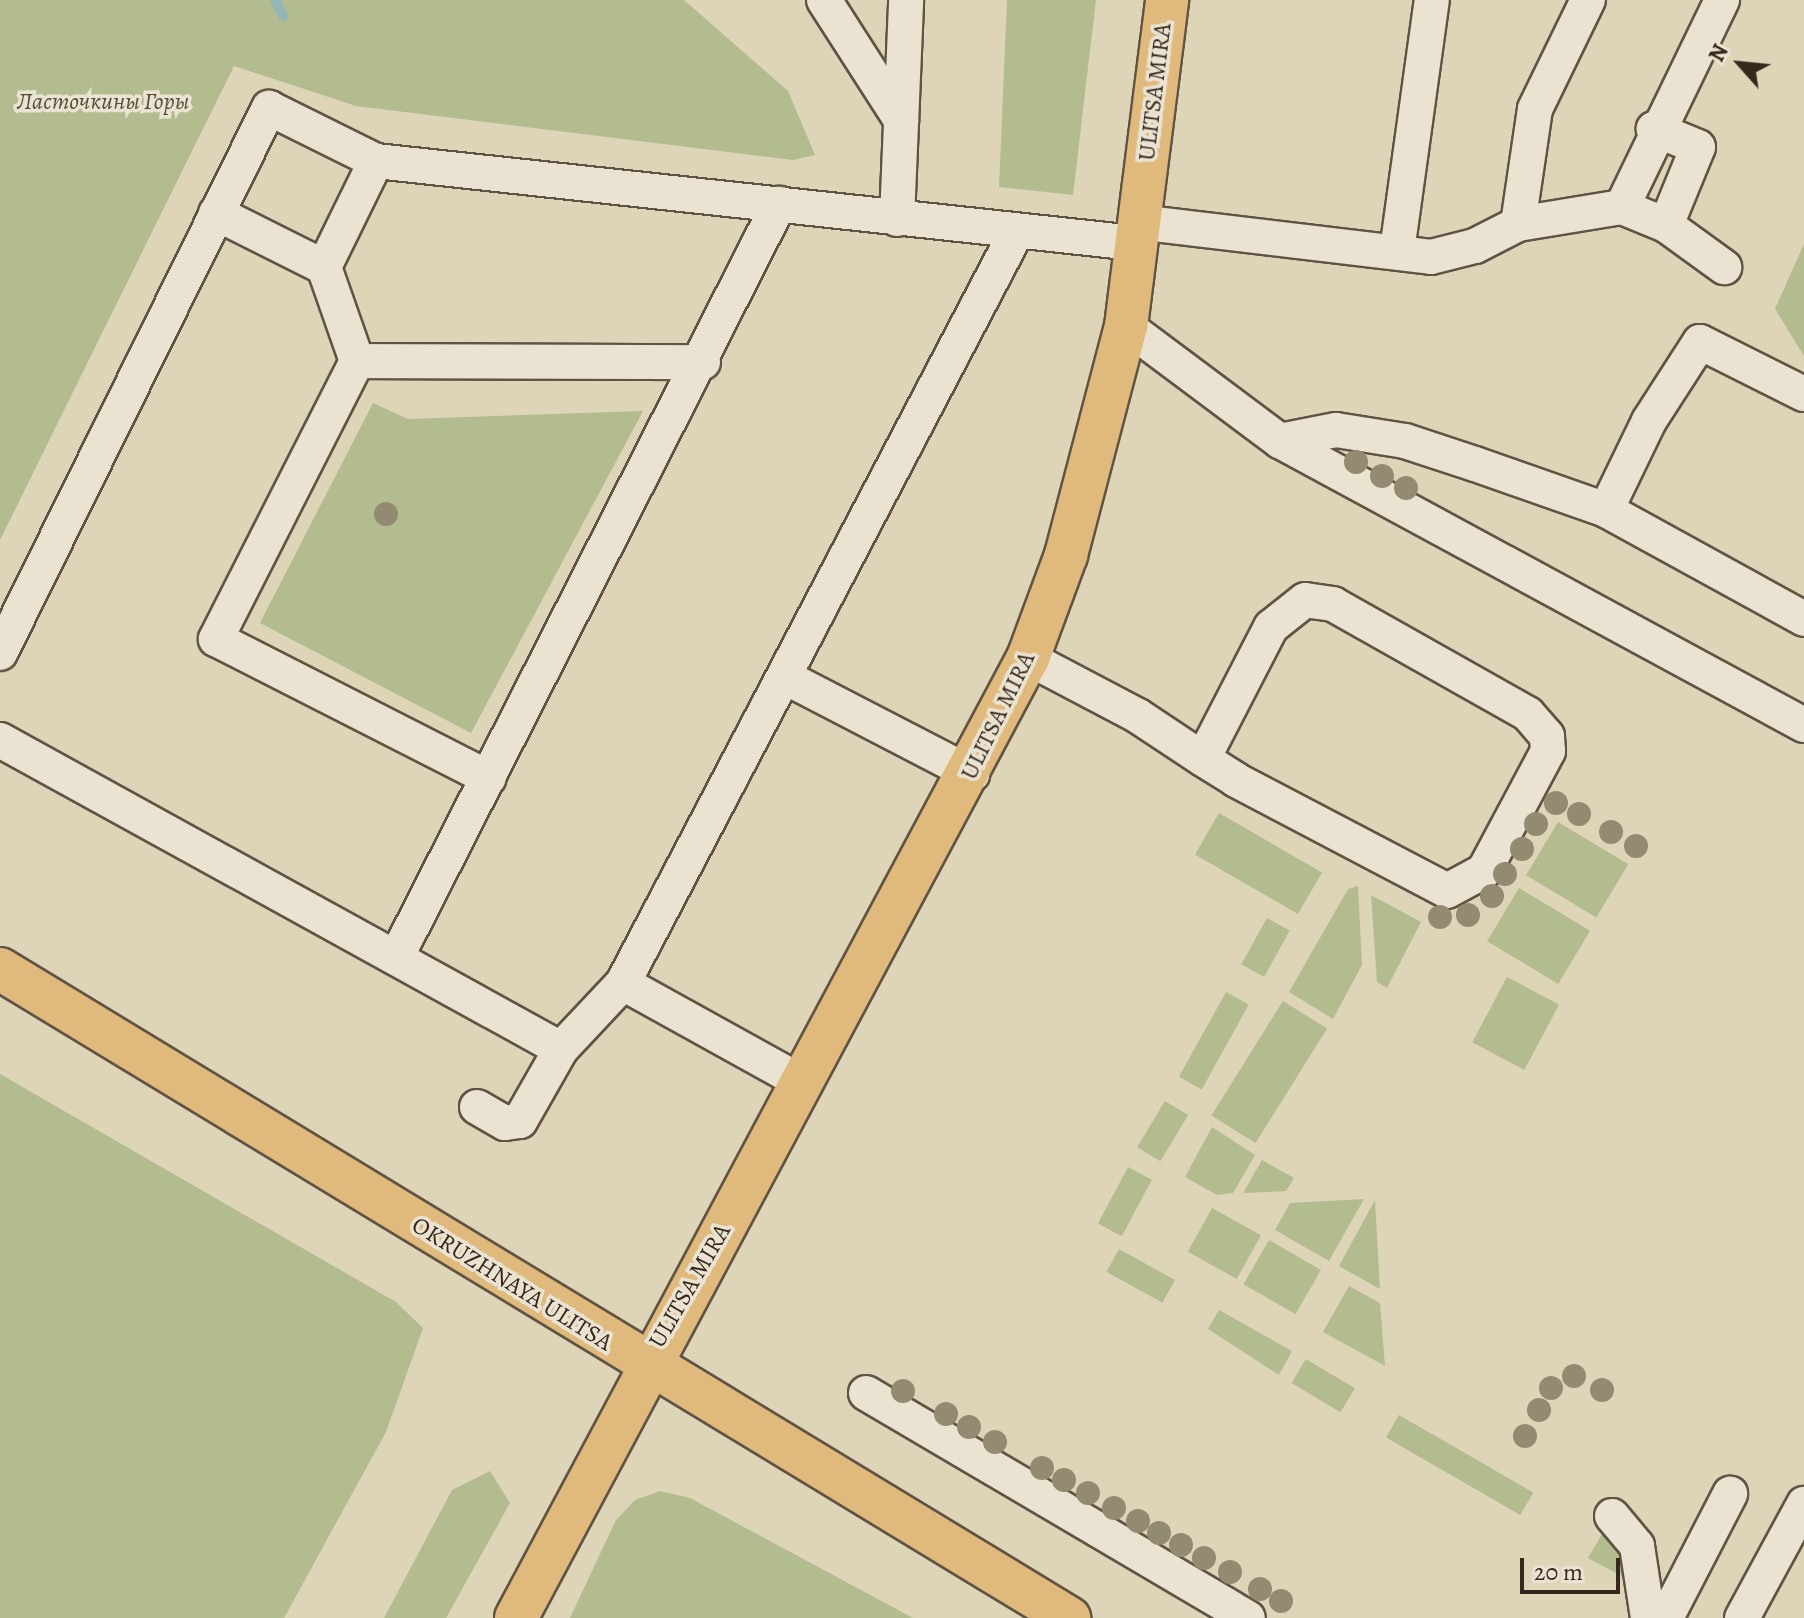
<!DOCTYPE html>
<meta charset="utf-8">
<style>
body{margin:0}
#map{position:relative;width:1804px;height:1618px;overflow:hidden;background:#ded4b8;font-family:Alegreya,serif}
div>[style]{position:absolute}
.green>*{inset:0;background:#b3bc8e;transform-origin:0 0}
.stream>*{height:10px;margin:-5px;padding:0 5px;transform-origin:5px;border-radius:5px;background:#94b7b6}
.roads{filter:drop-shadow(2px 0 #615344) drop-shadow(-2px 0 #615344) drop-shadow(0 2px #615344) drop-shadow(0 -2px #615344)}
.minor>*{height:34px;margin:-17px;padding:0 17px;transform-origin:17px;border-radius:17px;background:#eae3d1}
.major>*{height:42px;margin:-21px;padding:0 21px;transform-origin:21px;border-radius:21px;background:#dfba7c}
.trees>*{width:24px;height:24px;margin:-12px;border-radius:50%;background:#938a72}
span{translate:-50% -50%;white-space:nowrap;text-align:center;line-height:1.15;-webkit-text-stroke:7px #eae3d1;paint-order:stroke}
.street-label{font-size:24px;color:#37281d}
.park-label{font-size:24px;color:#564d39;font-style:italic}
.north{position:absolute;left:1700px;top:24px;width:80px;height:80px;-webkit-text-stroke:6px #eae3d1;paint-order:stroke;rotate:297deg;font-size:22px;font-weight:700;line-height:32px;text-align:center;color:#37281d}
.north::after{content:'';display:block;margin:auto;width:28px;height:36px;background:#37281d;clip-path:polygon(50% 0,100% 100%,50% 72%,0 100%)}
.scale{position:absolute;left:1520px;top:1558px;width:100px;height:36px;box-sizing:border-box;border:4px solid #37281d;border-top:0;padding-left:10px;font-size:24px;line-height:28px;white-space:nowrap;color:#37281d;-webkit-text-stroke:6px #eae3d1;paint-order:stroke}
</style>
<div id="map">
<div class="green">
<i style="clip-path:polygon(0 0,684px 0,788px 91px,815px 155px,793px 160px,356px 106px,234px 66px,0 540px)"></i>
<i style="clip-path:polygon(1007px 0,1096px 0,1073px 195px,999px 187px)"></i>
<i style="clip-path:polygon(1804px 244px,1804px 356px,1775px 309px)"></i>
<i style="clip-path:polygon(373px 403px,408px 419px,643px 411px,471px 733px,260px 623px)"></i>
<i style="left:1219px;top:813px;width:119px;height:48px;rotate:30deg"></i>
<i style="left:1558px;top:822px;width:82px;height:62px;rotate:31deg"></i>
<i style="clip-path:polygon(1358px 886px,1362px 965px,1333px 1019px,1289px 992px,1348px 889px)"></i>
<i style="left:1519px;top:888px;width:83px;height:62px;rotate:31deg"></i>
<i style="clip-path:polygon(1371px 895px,1421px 922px,1387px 988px,1377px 982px)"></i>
<i style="left:1267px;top:918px;width:26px;height:53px;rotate:29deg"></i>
<i style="left:1507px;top:977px;width:59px;height:74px;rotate:28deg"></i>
<i style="left:1226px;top:992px;width:26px;height:97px;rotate:29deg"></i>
<i style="left:1283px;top:1001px;width:52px;height:135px;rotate:32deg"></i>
<i style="clip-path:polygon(0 1074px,396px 1302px,423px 1328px,386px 1432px,284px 1618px,0 1618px)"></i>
<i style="left:1165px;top:1101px;width:27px;height:54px;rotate:31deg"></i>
<i style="clip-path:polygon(1212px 1127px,1255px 1155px,1233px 1193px,1217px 1195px,1185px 1177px)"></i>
<i style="clip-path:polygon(1262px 1160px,1294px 1178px,1286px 1191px,1243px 1193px)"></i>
<i style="left:1128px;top:1167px;width:27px;height:64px;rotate:28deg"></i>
<i style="clip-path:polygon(1364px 1199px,1329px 1261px,1275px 1230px,1290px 1203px)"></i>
<i style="clip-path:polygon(1375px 1200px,1380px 1289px,1339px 1266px)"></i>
<i style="left:1212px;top:1208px;width:56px;height:50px;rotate:29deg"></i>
<i style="left:1269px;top:1240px;width:60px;height:51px;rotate:30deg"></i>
<i style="left:1119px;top:1249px;width:64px;height:26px;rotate:29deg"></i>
<i style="clip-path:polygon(1349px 1286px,1380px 1303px,1385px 1366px,1323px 1332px)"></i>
<i style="clip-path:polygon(1219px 1310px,1292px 1351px,1279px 1375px,1208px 1329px)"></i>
<i style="left:1306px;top:1359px;width:57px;height:28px;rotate:31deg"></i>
<i style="left:1399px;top:1415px;width:155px;height:26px;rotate:30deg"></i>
<i style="clip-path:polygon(490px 1471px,510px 1503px,446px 1618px,384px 1618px,452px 1490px)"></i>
<i style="clip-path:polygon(660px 1491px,690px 1498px,913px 1618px,570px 1618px,616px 1520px,635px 1500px)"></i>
<i style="clip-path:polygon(1605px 1529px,1620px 1538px,1635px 1583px,1588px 1558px)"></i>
</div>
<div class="stream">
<i style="left:275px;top:0;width:18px;rotate:63deg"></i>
</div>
<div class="roads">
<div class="minor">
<i style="left:824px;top:0;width:143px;rotate:57.3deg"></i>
<i style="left:1622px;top:207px;width:48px;rotate:22.2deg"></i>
<i style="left:1666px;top:225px;width:84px;rotate:-67.7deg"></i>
<i style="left:1698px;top:147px;width:48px;rotate:-157.8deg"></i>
<i style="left:216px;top:213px;width:121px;rotate:26.6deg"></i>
<i style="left:324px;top:267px;width:100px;rotate:70.7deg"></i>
<i style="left:357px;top:361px;width:346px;rotate:0.2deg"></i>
<i style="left:897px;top:219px;width:219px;rotate:-87.6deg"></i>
<i style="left:1138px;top:222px;width:295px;rotate:6.8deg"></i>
<i style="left:1431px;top:257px;width:45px;rotate:-14deg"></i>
<i style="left:1475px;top:246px;width:48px;rotate:-27.1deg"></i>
<i style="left:1518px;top:224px;width:105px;rotate:-9.3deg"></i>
<i style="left:1622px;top:207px;width:230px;rotate:-64.2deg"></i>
<i style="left:1518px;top:224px;width:116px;rotate:-81.6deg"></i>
<i style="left:1535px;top:109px;width:121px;rotate:-64.1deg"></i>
<i style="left:1666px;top:225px;width:72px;rotate:35.9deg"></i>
<i style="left:1397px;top:251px;width:253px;rotate:-82.1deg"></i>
<i style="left:324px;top:267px;width:118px;rotate:-63.9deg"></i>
<i style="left:1126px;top:326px;width:192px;rotate:36.8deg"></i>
<i style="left:1280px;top:441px;width:596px;rotate:28.46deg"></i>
<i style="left:357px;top:361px;width:312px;rotate:116.9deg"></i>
<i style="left:216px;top:639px;width:306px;rotate:27deg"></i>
<i style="left:1280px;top:441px;width:57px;rotate:-11.1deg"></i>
<i style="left:1336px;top:430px;width:70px;rotate:9.1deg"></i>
<i style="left:1405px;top:441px;width:74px;rotate:18.2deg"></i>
<i style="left:1475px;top:464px;width:139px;rotate:19.3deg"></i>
<i style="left:1606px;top:510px;width:226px;rotate:28.8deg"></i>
<i style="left:1606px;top:510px;width:99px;rotate:-64.2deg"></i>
<i style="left:1649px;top:421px;width:94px;rotate:-57.2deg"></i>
<i style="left:1700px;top:342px;width:116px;rotate:26.6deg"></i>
<i style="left:0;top:653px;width:608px;rotate:-63.73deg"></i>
<i style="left:269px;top:108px;width:119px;rotate:26.4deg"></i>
<i style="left:376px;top:161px;width:763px;rotate:6.17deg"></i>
<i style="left:1028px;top:658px;width:124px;rotate:27.8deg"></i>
<i style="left:1138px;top:716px;width:78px;rotate:33.5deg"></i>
<i style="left:1203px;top:759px;width:39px;rotate:32deg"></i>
<i style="left:1236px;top:780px;width:238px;rotate:27.7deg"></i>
<i style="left:1447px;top:891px;width:42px;rotate:-28.4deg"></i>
<i style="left:1484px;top:871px;width:136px;rotate:-61.9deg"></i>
<i style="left:1548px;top:751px;width:15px;rotate:-94deg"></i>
<i style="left:1547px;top:736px;width:29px;rotate:-131deg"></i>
<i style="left:1528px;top:714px;width:224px;rotate:-150.6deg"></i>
<i style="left:1333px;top:604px;width:28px;rotate:-172deg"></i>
<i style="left:1305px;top:600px;width:43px;rotate:141.5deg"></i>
<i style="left:1271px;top:627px;width:148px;rotate:117.3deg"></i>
<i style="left:785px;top:677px;width:211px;rotate:27.4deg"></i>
<i style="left:0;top:740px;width:640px;rotate:28.85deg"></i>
<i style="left:396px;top:958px;width:846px;rotate:-63.07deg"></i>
<i style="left:623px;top:983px;width:208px;rotate:29deg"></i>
<i style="left:477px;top:1107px;width:32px;rotate:30deg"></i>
<i style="left:505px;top:1123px;width:15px;rotate:-8deg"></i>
<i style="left:520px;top:1121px;width:83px;rotate:-60.3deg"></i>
<i style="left:561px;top:1049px;width:91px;rotate:-46.8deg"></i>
<i style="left:623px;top:983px;width:849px;rotate:-62.35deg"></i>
<i style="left:866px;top:1393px;width:443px;rotate:30.5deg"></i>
<i style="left:1612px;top:1516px;width:39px;rotate:50deg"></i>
<i style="left:1637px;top:1546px;width:73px;rotate:81.3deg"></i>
<i style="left:1666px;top:1618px;width:140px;rotate:-62.7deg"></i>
<i style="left:1742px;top:1618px;width:130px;rotate:-61.5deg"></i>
</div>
<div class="major">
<i style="left:0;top:969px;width:1251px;rotate:31.26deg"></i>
<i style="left:516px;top:1618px;width:1088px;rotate:-61.93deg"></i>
<i style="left:1028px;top:658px;width:110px;rotate:-69.7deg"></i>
<i style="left:1066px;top:555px;width:237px;rotate:-75.3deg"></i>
<i style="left:1126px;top:326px;width:329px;rotate:-82.8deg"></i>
</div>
</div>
<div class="trees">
<i style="left:1356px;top:462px"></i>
<i style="left:1382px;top:476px"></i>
<i style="left:1406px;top:488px"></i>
<i style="left:386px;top:514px"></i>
<i style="left:1556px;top:803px"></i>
<i style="left:1579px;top:814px"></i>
<i style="left:1536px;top:824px"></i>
<i style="left:1611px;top:832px"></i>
<i style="left:1636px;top:846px"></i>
<i style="left:1522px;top:849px"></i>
<i style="left:1505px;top:874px"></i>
<i style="left:1492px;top:896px"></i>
<i style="left:1468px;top:915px"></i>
<i style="left:1440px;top:917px"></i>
<i style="left:1574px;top:1376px"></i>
<i style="left:1551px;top:1388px"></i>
<i style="left:1602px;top:1390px"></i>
<i style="left:903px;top:1391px"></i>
<i style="left:1539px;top:1410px"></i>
<i style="left:946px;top:1414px"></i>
<i style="left:969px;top:1427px"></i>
<i style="left:1525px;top:1436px"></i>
<i style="left:995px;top:1442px"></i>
<i style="left:1042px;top:1468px"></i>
<i style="left:1064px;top:1480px"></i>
<i style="left:1088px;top:1493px"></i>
<i style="left:1114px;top:1508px"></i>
<i style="left:1138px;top:1521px"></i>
<i style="left:1159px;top:1533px"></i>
<i style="left:1181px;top:1545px"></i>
<i style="left:1204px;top:1558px"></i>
<i style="left:1230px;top:1572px"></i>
<i style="left:1260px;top:1589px"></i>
<i style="left:1281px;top:1601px"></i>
</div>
<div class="street-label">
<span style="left:1155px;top:92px;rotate:-83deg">ULITSA MIRA</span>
<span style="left:998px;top:716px;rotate:-64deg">ULITSA MIRA</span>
<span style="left:512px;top:1284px;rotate:32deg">OKRUZHNAYA ULITSA</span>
<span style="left:690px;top:1286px;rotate:-60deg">ULITSA MIRA</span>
</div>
<div class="park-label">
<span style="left:103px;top:102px">Ласточкины Горы</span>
</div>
<div class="north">N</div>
<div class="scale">20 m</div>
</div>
